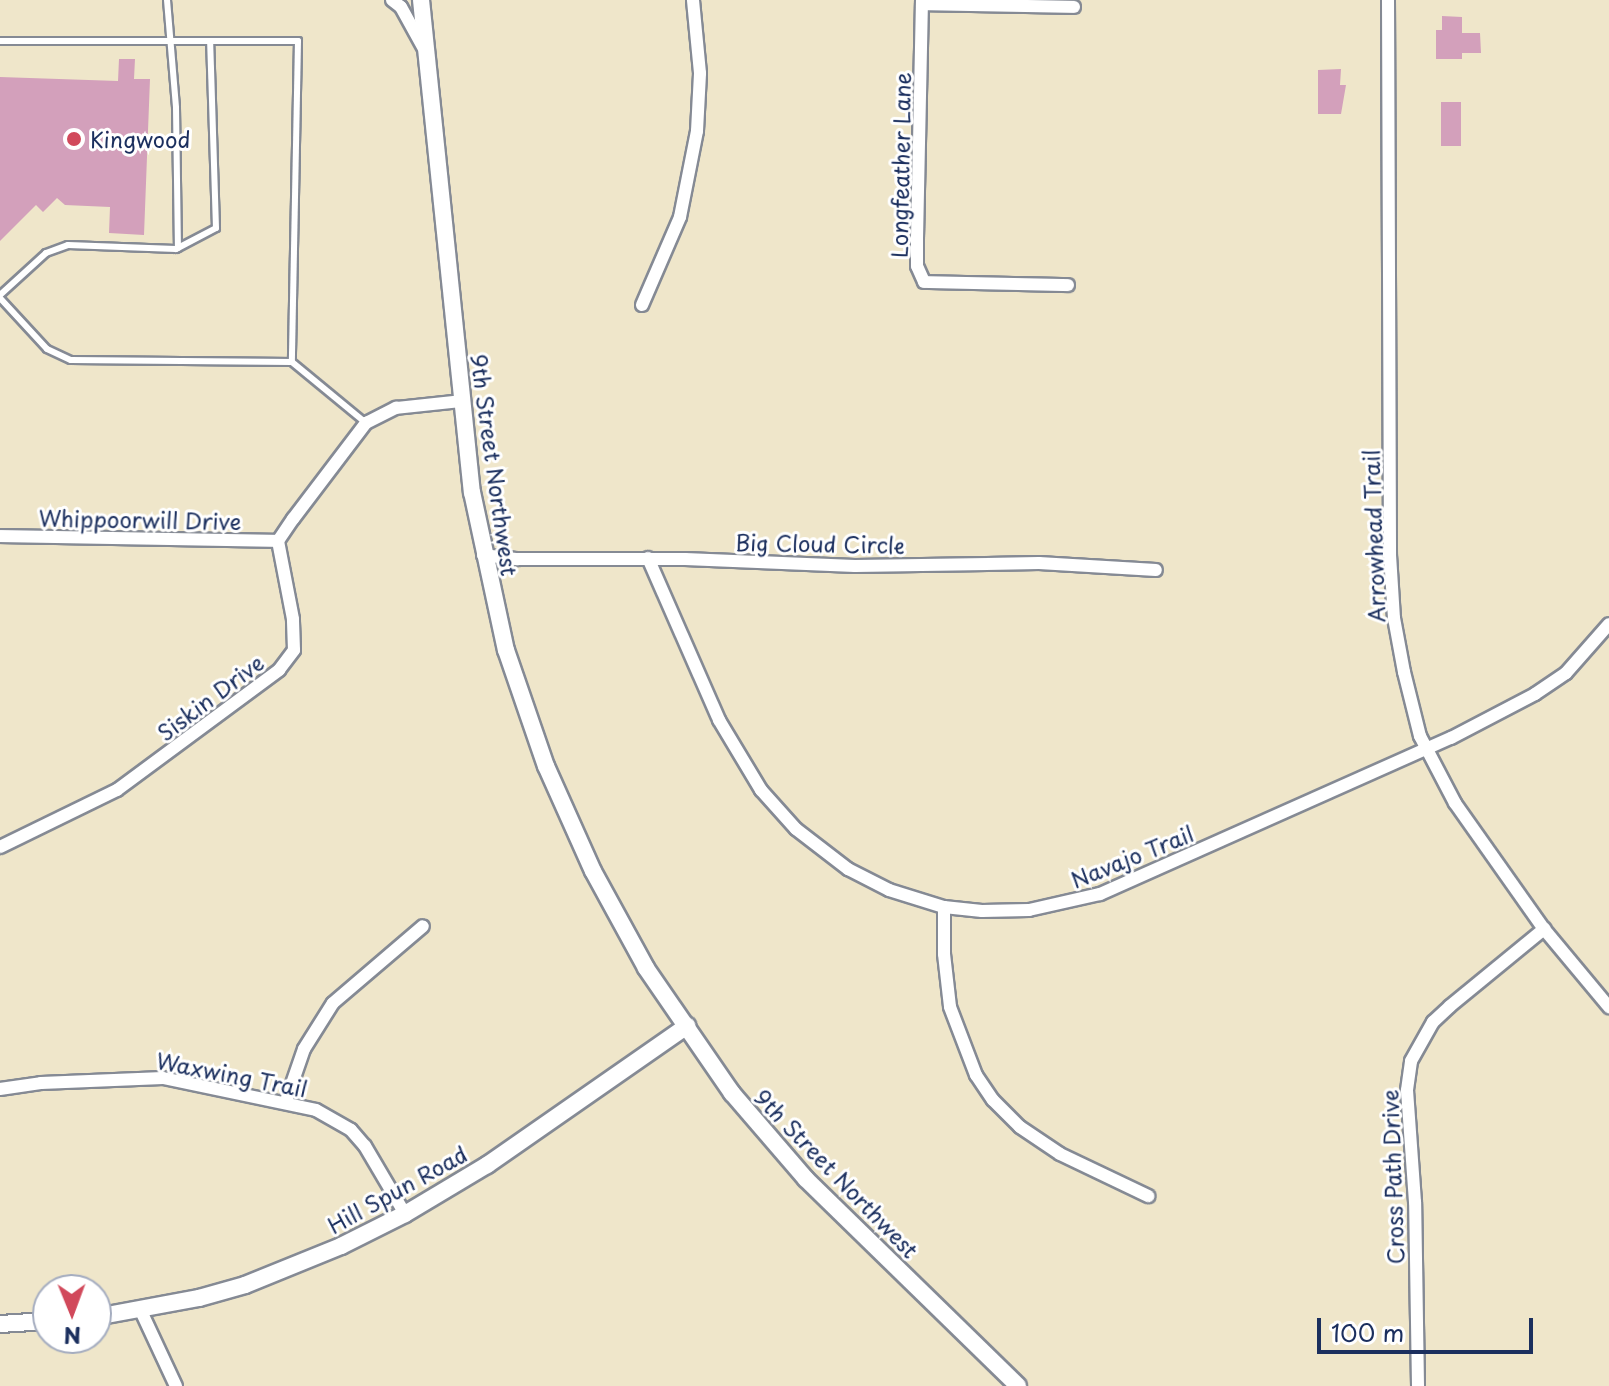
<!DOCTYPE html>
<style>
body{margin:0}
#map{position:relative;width:1609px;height:1386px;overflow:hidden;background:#efe6ca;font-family:"Playpen Sans",sans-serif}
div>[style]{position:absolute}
.building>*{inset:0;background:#d3a0bb;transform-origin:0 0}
.roads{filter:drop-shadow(2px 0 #858a94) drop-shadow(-2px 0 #858a94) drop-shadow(0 2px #858a94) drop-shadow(0 -2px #858a94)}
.service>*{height:6px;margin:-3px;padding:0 3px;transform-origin:3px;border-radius:3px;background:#fff}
.minor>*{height:12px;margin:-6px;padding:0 6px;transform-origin:6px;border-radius:6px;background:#fff}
.tertiary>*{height:16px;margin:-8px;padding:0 8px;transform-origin:8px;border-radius:8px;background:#fff}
.dots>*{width:22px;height:22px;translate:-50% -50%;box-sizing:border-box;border:4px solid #fff;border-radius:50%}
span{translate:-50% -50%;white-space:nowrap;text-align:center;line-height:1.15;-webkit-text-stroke:6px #fff;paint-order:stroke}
.poi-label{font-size:22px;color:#1b2f5e}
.left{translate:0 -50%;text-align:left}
.street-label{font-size:22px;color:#1b2f5e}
.north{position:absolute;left:32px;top:1274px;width:80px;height:80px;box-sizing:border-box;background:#fff;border:2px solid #a4acbf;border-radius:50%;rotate:179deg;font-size:22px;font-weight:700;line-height:32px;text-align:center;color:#1b2f5e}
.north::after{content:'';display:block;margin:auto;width:28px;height:36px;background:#d1495b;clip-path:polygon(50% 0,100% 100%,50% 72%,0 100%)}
.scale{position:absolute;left:1317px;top:1318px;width:216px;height:36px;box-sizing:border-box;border:4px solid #1b2f5e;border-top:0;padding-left:10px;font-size:24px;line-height:28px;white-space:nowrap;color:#1b2f5e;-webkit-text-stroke:6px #fff;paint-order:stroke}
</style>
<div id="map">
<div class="building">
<i style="clip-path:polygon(1442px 16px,1462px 17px,1462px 33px,1480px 33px,1481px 53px,1462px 53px,1462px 59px,1436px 59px,1436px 30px,1442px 30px)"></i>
<i style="clip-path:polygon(119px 59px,135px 59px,134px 79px,150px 79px,144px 235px,109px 233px,110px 207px,65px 205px,57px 198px,43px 212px,36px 205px,0 241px,0 77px,118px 81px)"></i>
<i style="clip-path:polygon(1341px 69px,1340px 85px,1346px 85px,1341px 114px,1318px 114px,1318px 70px)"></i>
<i style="left:1441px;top:102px;width:20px;height:44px"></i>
</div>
<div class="roads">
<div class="service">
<i style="left:167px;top:0;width:108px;rotate:85.2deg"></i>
<i style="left:176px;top:108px;width:140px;rotate:89.2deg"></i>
<i style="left:0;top:41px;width:298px"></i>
<i style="left:298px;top:41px;width:321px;rotate:91.1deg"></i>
<i style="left:292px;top:362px;width:96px;rotate:39.5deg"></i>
<i style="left:0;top:295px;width:62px;rotate:-42.4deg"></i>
<i style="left:46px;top:253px;width:23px;rotate:-20deg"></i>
<i style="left:68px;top:245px;width:108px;rotate:2.1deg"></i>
<i style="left:176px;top:249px;width:45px;rotate:-27.7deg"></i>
<i style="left:216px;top:228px;width:186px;rotate:-91.8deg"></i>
<i style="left:0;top:298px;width:69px;rotate:47.3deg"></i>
<i style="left:47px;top:349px;width:26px;rotate:25deg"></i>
<i style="left:71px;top:360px;width:221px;rotate:0.5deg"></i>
</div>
<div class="minor">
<i style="left:392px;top:0;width:11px;rotate:38deg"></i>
<i style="left:401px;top:7px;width:46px;rotate:61.2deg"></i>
<i style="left:922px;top:0;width:237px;rotate:91.2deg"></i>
<i style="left:917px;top:237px;width:29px;rotate:90deg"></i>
<i style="left:917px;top:266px;width:17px;rotate:66deg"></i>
<i style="left:924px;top:282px;width:144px;rotate:1.2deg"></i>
<i style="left:1388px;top:0;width:555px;rotate:89.79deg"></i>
<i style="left:1390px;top:555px;width:63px;rotate:86.4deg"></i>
<i style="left:1394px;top:618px;width:55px;rotate:79.5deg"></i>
<i style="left:1404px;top:672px;width:66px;rotate:76deg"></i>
<i style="left:1420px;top:736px;width:76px;rotate:62.4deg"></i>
<i style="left:1455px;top:803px;width:154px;rotate:54.8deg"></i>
<i style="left:1544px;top:929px;width:102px;rotate:50.2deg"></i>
<i style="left:922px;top:4px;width:152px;rotate:1.1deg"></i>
<i style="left:642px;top:305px;width:96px;rotate:-66.6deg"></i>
<i style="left:680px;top:217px;width:88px;rotate:-78.8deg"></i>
<i style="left:697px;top:131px;width:58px;rotate:-87deg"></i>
<i style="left:700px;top:73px;width:73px;rotate:-95.5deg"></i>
<i style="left:0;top:536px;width:278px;rotate:1deg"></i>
<i style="left:483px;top:555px;width:35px;rotate:7deg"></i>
<i style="left:518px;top:559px;width:167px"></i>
<i style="left:685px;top:559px;width:170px;rotate:2.4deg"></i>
<i style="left:855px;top:566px;width:184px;rotate:-0.9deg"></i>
<i style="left:1039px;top:563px;width:117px;rotate:3.4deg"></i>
<i style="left:648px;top:558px;width:177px;rotate:66.3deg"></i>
<i style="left:719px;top:720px;width:82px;rotate:59deg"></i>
<i style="left:761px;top:790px;width:52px;rotate:48.1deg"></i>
<i style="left:796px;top:829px;width:66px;rotate:37.6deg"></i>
<i style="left:848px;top:869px;width:46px;rotate:27.1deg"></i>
<i style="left:889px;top:890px;width:58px;rotate:17.2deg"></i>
<i style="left:944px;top:907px;width:38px;rotate:6deg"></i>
<i style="left:982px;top:911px;width:47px;rotate:-1.2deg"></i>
<i style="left:1029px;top:910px;width:73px;rotate:-12.7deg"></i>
<i style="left:1100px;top:894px;width:384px;rotate:-24deg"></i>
<i style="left:1451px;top:738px;width:95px;rotate:-27.6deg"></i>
<i style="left:1535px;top:694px;width:37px;rotate:-34deg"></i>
<i style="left:1566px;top:673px;width:65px;rotate:-48.7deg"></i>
<i style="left:0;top:847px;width:130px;rotate:-26deg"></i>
<i style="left:117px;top:790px;width:202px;rotate:-36.5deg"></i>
<i style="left:279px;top:670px;width:25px;rotate:-53deg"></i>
<i style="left:294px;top:650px;width:31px;rotate:-92deg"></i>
<i style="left:293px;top:619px;width:79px;rotate:-100.9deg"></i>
<i style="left:278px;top:541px;width:27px;rotate:-56deg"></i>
<i style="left:293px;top:519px;width:121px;rotate:-52.8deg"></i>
<i style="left:366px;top:423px;width:34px;rotate:-27deg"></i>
<i style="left:396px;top:408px;width:66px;rotate:-6.1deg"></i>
<i style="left:944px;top:907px;width:47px;rotate:90deg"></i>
<i style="left:944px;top:954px;width:53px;rotate:83.5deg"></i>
<i style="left:950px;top:1007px;width:73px;rotate:69.1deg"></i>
<i style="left:976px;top:1075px;width:30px;rotate:56deg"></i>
<i style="left:993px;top:1100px;width:38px;rotate:45deg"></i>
<i style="left:1020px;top:1127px;width:48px;rotate:34deg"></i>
<i style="left:1060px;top:1154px;width:98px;rotate:25.5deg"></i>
<i style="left:0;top:1089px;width:41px;rotate:-8.3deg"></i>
<i style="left:41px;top:1083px;width:122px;rotate:-2.3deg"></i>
<i style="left:163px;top:1078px;width:156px;rotate:11.8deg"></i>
<i style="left:316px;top:1110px;width:40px;rotate:29.7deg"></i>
<i style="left:351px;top:1130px;width:21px;rotate:49deg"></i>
<i style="left:365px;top:1146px;width:79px;rotate:59.5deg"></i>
<i style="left:286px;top:1101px;width:55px;rotate:-70.9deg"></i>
<i style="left:304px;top:1049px;width:54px;rotate:-57.8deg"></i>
<i style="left:333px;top:1003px;width:118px;rotate:-40.5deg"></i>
<i style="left:141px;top:1311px;width:83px;rotate:65deg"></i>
<i style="left:1418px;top:1386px;width:184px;rotate:-90.9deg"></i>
<i style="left:1415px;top:1202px;width:112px;rotate:-94.1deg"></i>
<i style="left:1407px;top:1090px;width:29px;rotate:-82deg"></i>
<i style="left:1411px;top:1061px;width:45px;rotate:-60.6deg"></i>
<i style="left:1433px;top:1022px;width:23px;rotate:-43deg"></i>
<i style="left:1450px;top:1006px;width:122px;rotate:-39.3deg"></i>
</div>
<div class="tertiary">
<i style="left:421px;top:0;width:495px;rotate:84.1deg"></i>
<i style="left:472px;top:492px;width:162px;rotate:77.9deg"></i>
<i style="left:506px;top:650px;width:123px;rotate:71deg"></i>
<i style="left:546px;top:766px;width:115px;rotate:65.9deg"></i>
<i style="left:593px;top:871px;width:111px;rotate:61.3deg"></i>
<i style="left:646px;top:968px;width:152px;rotate:55.5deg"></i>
<i style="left:732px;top:1093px;width:113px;rotate:49.3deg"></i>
<i style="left:806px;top:1179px;width:296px;rotate:44.3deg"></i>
<i style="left:96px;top:1317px;width:105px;rotate:-10.5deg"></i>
<i style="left:199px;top:1298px;width:48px;rotate:-15.8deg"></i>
<i style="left:245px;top:1285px;width:104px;rotate:-22.1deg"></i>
<i style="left:341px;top:1246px;width:72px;rotate:-26.6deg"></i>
<i style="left:405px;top:1214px;width:96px;rotate:-30.9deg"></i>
<i style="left:487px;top:1165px;width:244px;rotate:-34.8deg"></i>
<i style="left:0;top:1324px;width:48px;rotate:-3.6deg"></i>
</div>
</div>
<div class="dots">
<i style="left:74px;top:139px;background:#d1495b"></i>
</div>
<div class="poi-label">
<span class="left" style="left:90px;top:139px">Kingwood</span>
</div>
<div class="street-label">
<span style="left:900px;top:165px;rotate:-89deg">Longfeather Lane</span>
<span style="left:495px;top:465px;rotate:82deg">9th Street Northwest</span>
<span style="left:140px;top:519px;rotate:1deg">Whippoorwill Drive</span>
<span style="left:1373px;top:536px;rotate:-92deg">Arrowhead Trail</span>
<span style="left:820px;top:543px;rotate:1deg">Big Cloud Circle</span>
<span style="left:210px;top:697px;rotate:-37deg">Siskin Drive</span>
<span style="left:1132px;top:856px;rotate:-22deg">Navajo Trail</span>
<span style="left:232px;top:1074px;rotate:11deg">Waxwing Trail</span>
<span style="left:837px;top:1173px;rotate:46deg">9th Street Northwest</span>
<span style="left:1392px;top:1177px;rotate:-92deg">Cross Path Drive</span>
<span style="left:397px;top:1189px;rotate:-29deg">Hill Spun Road</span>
</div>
<div class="north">N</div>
<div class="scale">100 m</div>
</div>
